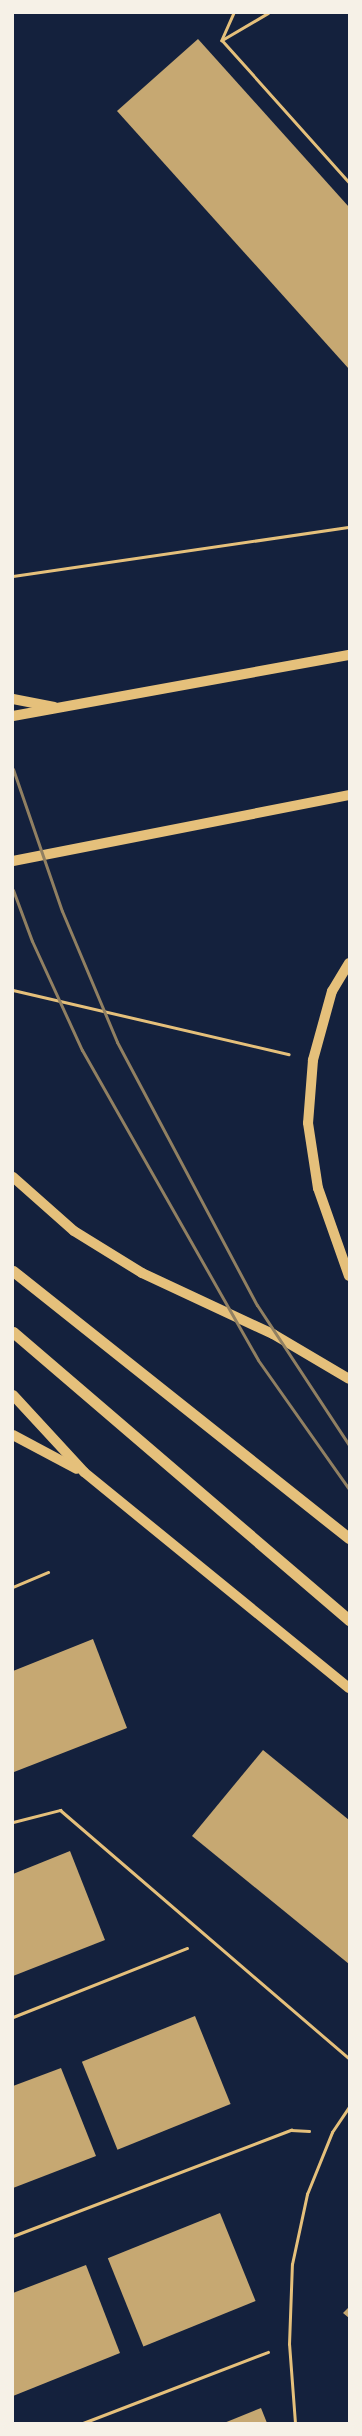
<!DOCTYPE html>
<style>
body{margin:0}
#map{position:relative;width:362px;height:2436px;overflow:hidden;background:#14213d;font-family:"Times New Roman",serif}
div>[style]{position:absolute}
.building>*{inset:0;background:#c6a872;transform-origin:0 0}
.path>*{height:2.5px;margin:-1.25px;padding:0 1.25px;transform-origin:1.25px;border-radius:1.25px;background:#e5c07b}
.service>*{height:3px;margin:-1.5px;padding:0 1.5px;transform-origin:1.5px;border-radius:1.5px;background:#e5c07b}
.primary>*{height:10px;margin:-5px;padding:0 5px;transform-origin:5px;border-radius:5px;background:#e5c07b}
.trunk>*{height:11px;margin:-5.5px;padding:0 5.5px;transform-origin:5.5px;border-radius:5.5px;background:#e5c07b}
.rail>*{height:3px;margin:-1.5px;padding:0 1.5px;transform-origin:1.5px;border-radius:1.5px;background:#918062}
span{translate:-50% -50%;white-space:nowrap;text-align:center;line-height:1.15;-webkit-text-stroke:4px #f6f1e7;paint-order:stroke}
.frame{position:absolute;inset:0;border:14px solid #f6f1e7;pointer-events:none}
</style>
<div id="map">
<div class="building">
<i style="clip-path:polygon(198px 39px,349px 207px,349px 369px,117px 111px)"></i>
<i style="clip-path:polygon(93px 1639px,127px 1728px,14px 1772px,13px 1671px)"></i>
<i style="clip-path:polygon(263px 1750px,349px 1820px,349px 1964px,192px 1836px)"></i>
<i style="clip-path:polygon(70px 1851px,105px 1940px,13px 1976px,13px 1874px)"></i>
<i style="left:195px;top:2016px;width:95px;height:122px;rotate:68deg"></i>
<i style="clip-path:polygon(61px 2068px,96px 2156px,13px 2188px,13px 2086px)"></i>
<i style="left:220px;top:2213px;width:95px;height:121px;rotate:68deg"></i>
<i style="clip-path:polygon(86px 2265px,120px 2353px,13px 2396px,13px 2293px)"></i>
<i style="clip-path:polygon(349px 2307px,349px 2318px,343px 2313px)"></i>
<i style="clip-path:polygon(261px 2408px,267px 2423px,224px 2423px)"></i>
</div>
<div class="path">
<i style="left:234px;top:13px;width:30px;rotate:114deg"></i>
<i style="left:222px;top:40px;width:191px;rotate:48.2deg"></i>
<i style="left:222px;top:40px;width:53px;rotate:-30.4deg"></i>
<i style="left:13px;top:576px;width:340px;rotate:-8.3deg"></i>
<i style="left:13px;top:990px;width:283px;rotate:13.1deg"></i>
<i style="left:13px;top:1587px;width:38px;rotate:-23deg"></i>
<i style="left:13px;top:2017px;width:187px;rotate:-21.6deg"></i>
<i style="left:13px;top:2236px;width:298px;rotate:-20.9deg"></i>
<i style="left:291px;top:2130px;width:18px;rotate:3deg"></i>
<i style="left:83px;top:2423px;width:198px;rotate:-21deg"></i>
</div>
<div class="service">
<i style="left:13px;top:1822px;width:49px;rotate:-14.3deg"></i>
<i style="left:60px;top:1810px;width:381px;rotate:40.7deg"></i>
<i style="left:295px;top:2423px;width:79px;rotate:-94.3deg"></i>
<i style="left:289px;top:2344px;width:80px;rotate:-87.9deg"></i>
<i style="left:292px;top:2264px;width:72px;rotate:-77.9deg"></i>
<i style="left:307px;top:2194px;width:67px;rotate:-68deg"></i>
<i style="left:332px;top:2132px;width:30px;rotate:-56deg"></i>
</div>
<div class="primary">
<i style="left:13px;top:699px;width:42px;rotate:11deg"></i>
<i style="left:13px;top:716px;width:341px;rotate:-10.3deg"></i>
<i style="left:13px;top:861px;width:342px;rotate:-11.1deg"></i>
<i style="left:349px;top:963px;width:33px;rotate:121deg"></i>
<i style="left:332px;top:991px;width:72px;rotate:105.4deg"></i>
<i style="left:313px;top:1060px;width:63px;rotate:94.5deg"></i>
<i style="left:308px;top:1123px;width:66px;rotate:81.3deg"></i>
<i style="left:318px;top:1188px;width:93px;rotate:70.6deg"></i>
<i style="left:13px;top:1177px;width:81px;rotate:41.5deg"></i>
<i style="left:74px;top:1231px;width:80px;rotate:31.7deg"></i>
<i style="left:142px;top:1273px;width:145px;rotate:25deg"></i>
<i style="left:273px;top:1334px;width:88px;rotate:30.6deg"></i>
<i style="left:13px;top:1395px;width:105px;rotate:47.3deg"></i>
<i style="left:84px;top:1472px;width:342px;rotate:39.2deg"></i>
<i style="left:13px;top:1435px;width:72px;rotate:28deg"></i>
</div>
<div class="trunk">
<i style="left:13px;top:1271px;width:429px;rotate:38.5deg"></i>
<i style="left:13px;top:1332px;width:443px;rotate:40.6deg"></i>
</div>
<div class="rail">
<i style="left:13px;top:769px;width:150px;rotate:71deg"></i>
<i style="left:62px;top:911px;width:142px;rotate:67.2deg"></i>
<i style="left:117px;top:1042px;width:298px;rotate:62deg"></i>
<i style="left:257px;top:1305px;width:168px;rotate:56.7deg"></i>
<i style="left:13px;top:890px;width:54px;rotate:69.6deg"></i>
<i style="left:32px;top:941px;width:120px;rotate:65.4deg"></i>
<i style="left:82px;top:1050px;width:356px;rotate:60.4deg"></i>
<i style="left:258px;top:1360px;width:158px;rotate:54.8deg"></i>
</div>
<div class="frame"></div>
</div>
